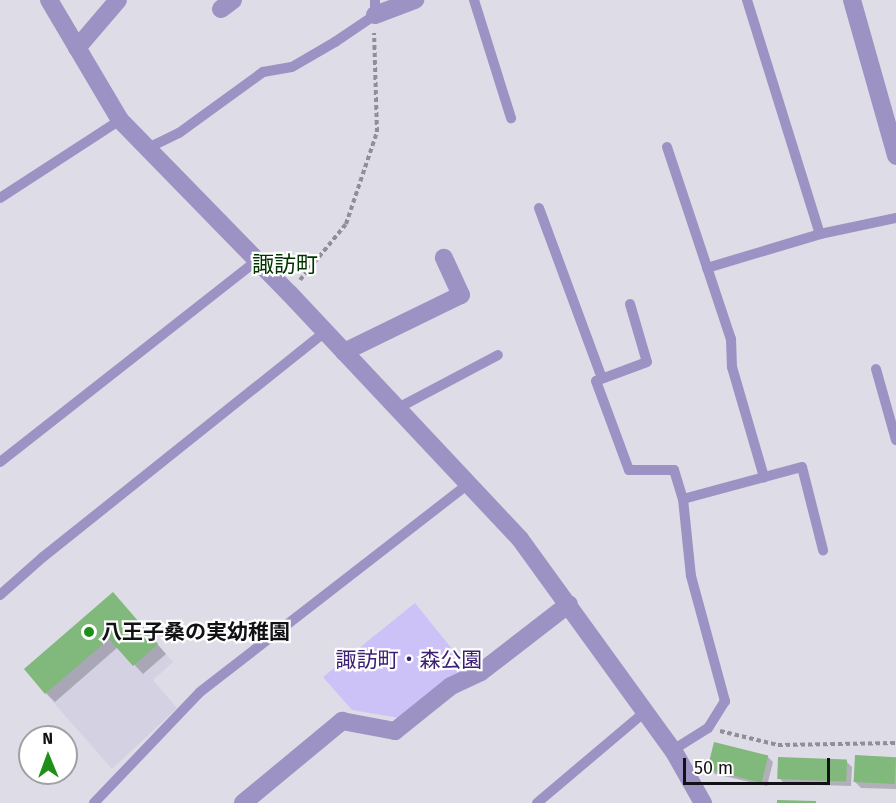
<!DOCTYPE html>
<meta charset="utf-8">
<style>
body{margin:0}
#map{position:relative;width:896px;height:803px;overflow:hidden;background:#dedce7;font-family:"Fira Sans","Noto Sans JP",sans-serif}
div>[style]{position:absolute}
.built>*{inset:0;background:#d4d1e3}
.green>*{inset:0;background:#ccc2f8}
.shadow>*{inset:0;background:#0003}
.building>*{inset:0;background:#81b87b;transform-origin:0 0}
.path>*{height:4px;margin-top:-2px;transform-origin:0;background:repeating-linear-gradient(90deg,#908e96 0 4.5px,transparent 0 7.5px)}
.lane>*{height:10px;margin:-5px;padding:0 5px;transform-origin:5px;border-radius:5px;background:#9c92c4}
.street>*{height:18px;margin:-9px;padding:0 9px;transform-origin:9px;border-radius:9px;background:#9c92c4}
.dots>*{width:16px;height:16px;translate:-50% -50%;box-sizing:border-box;border:3px solid #fff;border-radius:50%}
span{translate:-50% -50%;white-space:nowrap;text-align:center;line-height:1.15;-webkit-text-stroke:4.5px #fff;paint-order:stroke}
.poi-label{font-size:21px;color:#121115;font-weight:700}
.left{translate:0 -50%;text-align:left}
.park-label{font-size:21px;color:#3d2073}
.neighbourhood-label{font-size:22px;color:#003500}
.north{position:absolute;left:18px;top:725px;width:60px;height:60px;box-sizing:border-box;background:#fff;border:2px solid #a0a0a1;border-radius:50%;rotate:359deg;font-size:16px;font-weight:700;line-height:24px;text-align:center;color:#121115}
.north::after{content:'';display:block;margin:auto;width:21px;height:27px;background:#1e901a;clip-path:polygon(50% 0,100% 100%,50% 72%,0 100%)}
.scale{position:absolute;left:683px;top:758px;width:147px;height:27px;box-sizing:border-box;border:3px solid #121115;border-top:0;padding-left:8px;font-size:18px;line-height:21px;white-space:nowrap;color:#121115;-webkit-text-stroke:4px #fff;paint-order:stroke}
</style>
<div id="map">
<div class="built">
<i style="clip-path:polygon(113px 592px,173px 662px,153px 680px,177px 708px,112px 769px,24px 669px)"></i>
</div>
<div class="green">
<i style="clip-path:polygon(415px 603px,469px 670px,399px 718px,352px 710px,323px 677px)"></i>
</div>
<div class="shadow">
<i style="clip-path:polygon(121px 603px,166px 654px,143px 674px,118px 647px,55px 702px,46px 693px)"></i>
<i style="clip-path:polygon(767px 756px,773px 762px,767px 786px,715px 774px,709px 768px)"></i>
<i style="clip-path:polygon(896px 758px,896px 789px,861px 788px,855px 782px)"></i>
<i style="clip-path:polygon(846px 761px,852px 767px,851px 786px,785px 784px,779px 778px)"></i>
</div>
<div class="building">
<i style="clip-path:polygon(113px 592px,158px 644px,133px 666px,109px 639px,45px 694px,24px 669px)"></i>
<i style="left:714px;top:742px;width:56px;height:28px;rotate:14deg"></i>
<i style="left:855px;top:755px;width:41px;height:27px;rotate:3deg"></i>
<i style="left:778px;top:757px;width:69px;height:22px;rotate:2deg"></i>
<i style="clip-path:polygon(777px 800px,816px 801px,816px 803px,777px 803px)"></i>
</div>
<div class="path">
<i style="left:300px;top:280px;width:72px;rotate:-50.6deg"></i>
<i style="left:346px;top:224px;width:97px;rotate:-71.4deg"></i>
<i style="left:377px;top:132px;width:99px;rotate:-91.7deg"></i>
<i style="left:720px;top:731px;width:60px;rotate:13.6deg"></i>
<i style="left:778px;top:745px;width:118px;rotate:-1deg"></i>
</div>
<div class="lane">
<i style="left:474px;top:0;width:124px;rotate:72.6deg"></i>
<i style="left:747px;top:0;width:245px;rotate:72.7deg"></i>
<i style="left:150px;top:147px;width:32px;rotate:-26deg"></i>
<i style="left:179px;top:133px;width:104px;rotate:-36deg"></i>
<i style="left:263px;top:72px;width:29px;rotate:-10deg"></i>
<i style="left:292px;top:67px;width:50px;rotate:-30.2deg"></i>
<i style="left:335px;top:42px;width:48px;rotate:-34deg"></i>
<i style="left:375px;top:15px;width:15px;rotate:-90deg"></i>
<i style="left:667px;top:147px;width:202px;rotate:71.6deg"></i>
<i style="left:731px;top:339px;width:28px;rotate:88deg"></i>
<i style="left:732px;top:367px;width:115px;rotate:73.8deg"></i>
<i style="left:0;top:198px;width:143px;rotate:-33deg"></i>
<i style="left:539px;top:208px;width:181px;rotate:69.7deg"></i>
<i style="left:707px;top:268px;width:118px;rotate:-16.7deg"></i>
<i style="left:820px;top:234px;width:78px;rotate:-11.9deg"></i>
<i style="left:630px;top:304px;width:60px;rotate:73.7deg"></i>
<i style="left:647px;top:362px;width:54px;rotate:159.6deg"></i>
<i style="left:596px;top:381px;width:95px;rotate:69.7deg"></i>
<i style="left:629px;top:470px;width:45px"></i>
<i style="left:674px;top:470px;width:30px;rotate:73deg"></i>
<i style="left:683px;top:499px;width:77px;rotate:84.1deg"></i>
<i style="left:691px;top:576px;width:130px;rotate:74.8deg"></i>
<i style="left:725px;top:701px;width:32px;rotate:122deg"></i>
<i style="left:708px;top:728px;width:41px;rotate:147.8deg"></i>
<i style="left:876px;top:369px;width:74px;rotate:74.3deg"></i>
<i style="left:398px;top:408px;width:113px;rotate:-27.9deg"></i>
<i style="left:0;top:462px;width:325px;rotate:-38.1deg"></i>
<i style="left:683px;top:499px;width:123px;rotate:-15.1deg"></i>
<i style="left:802px;top:467px;width:86px;rotate:75.8deg"></i>
<i style="left:0;top:595px;width:57px;rotate:-41.5deg"></i>
<i style="left:43px;top:557px;width:361px;rotate:-38.6deg"></i>
<i style="left:94px;top:803px;width:153px;rotate:-46.3deg"></i>
<i style="left:200px;top:692px;width:341px;rotate:-37.8deg"></i>
<i style="left:537px;top:803px;width:143px;rotate:-40.2deg"></i>
</div>
<div class="street">
<i style="left:49px;top:0;width:139px;rotate:59.4deg"></i>
<i style="left:120px;top:120px;width:242px;rotate:45.7deg"></i>
<i style="left:289px;top:293px;width:337px;rotate:46.8deg"></i>
<i style="left:520px;top:539px;width:261px;rotate:54.1deg"></i>
<i style="left:673px;top:750px;width:61px;rotate:60.5deg"></i>
<i style="left:852px;top:0;width:162px;rotate:74.2deg"></i>
<i style="left:221px;top:9px;width:15px;rotate:-37deg"></i>
<i style="left:375px;top:15px;width:43px;rotate:-20.6deg"></i>
<i style="left:77px;top:48px;width:63px;rotate:-49.5deg"></i>
<i style="left:344px;top:352px;width:130px;rotate:-26deg"></i>
<i style="left:461px;top:295px;width:41px;rotate:-114.7deg"></i>
<i style="left:243px;top:803px;width:129px;rotate:-39.6deg"></i>
<i style="left:342px;top:721px;width:54px;rotate:10.7deg"></i>
<i style="left:395px;top:731px;width:72px;rotate:-38.8deg"></i>
<i style="left:451px;top:686px;width:33px;rotate:-25deg"></i>
<i style="left:481px;top:672px;width:111px;rotate:-37.7deg"></i>
</div>
<div class="dots">
<i style="left:89px;top:632px;background:#1e901a"></i>
</div>
<div class="poi-label">
<span class="left" style="left:101px;top:632px">八王子桑の実幼稚園</span>
</div>
<div class="park-label">
<span style="left:409px;top:660px">諏訪町・森公園</span>
</div>
<div class="neighbourhood-label">
<span style="left:285px;top:265px">諏訪町</span>
</div>
<div class="north">N</div>
<div class="scale">50 m</div>
</div>
